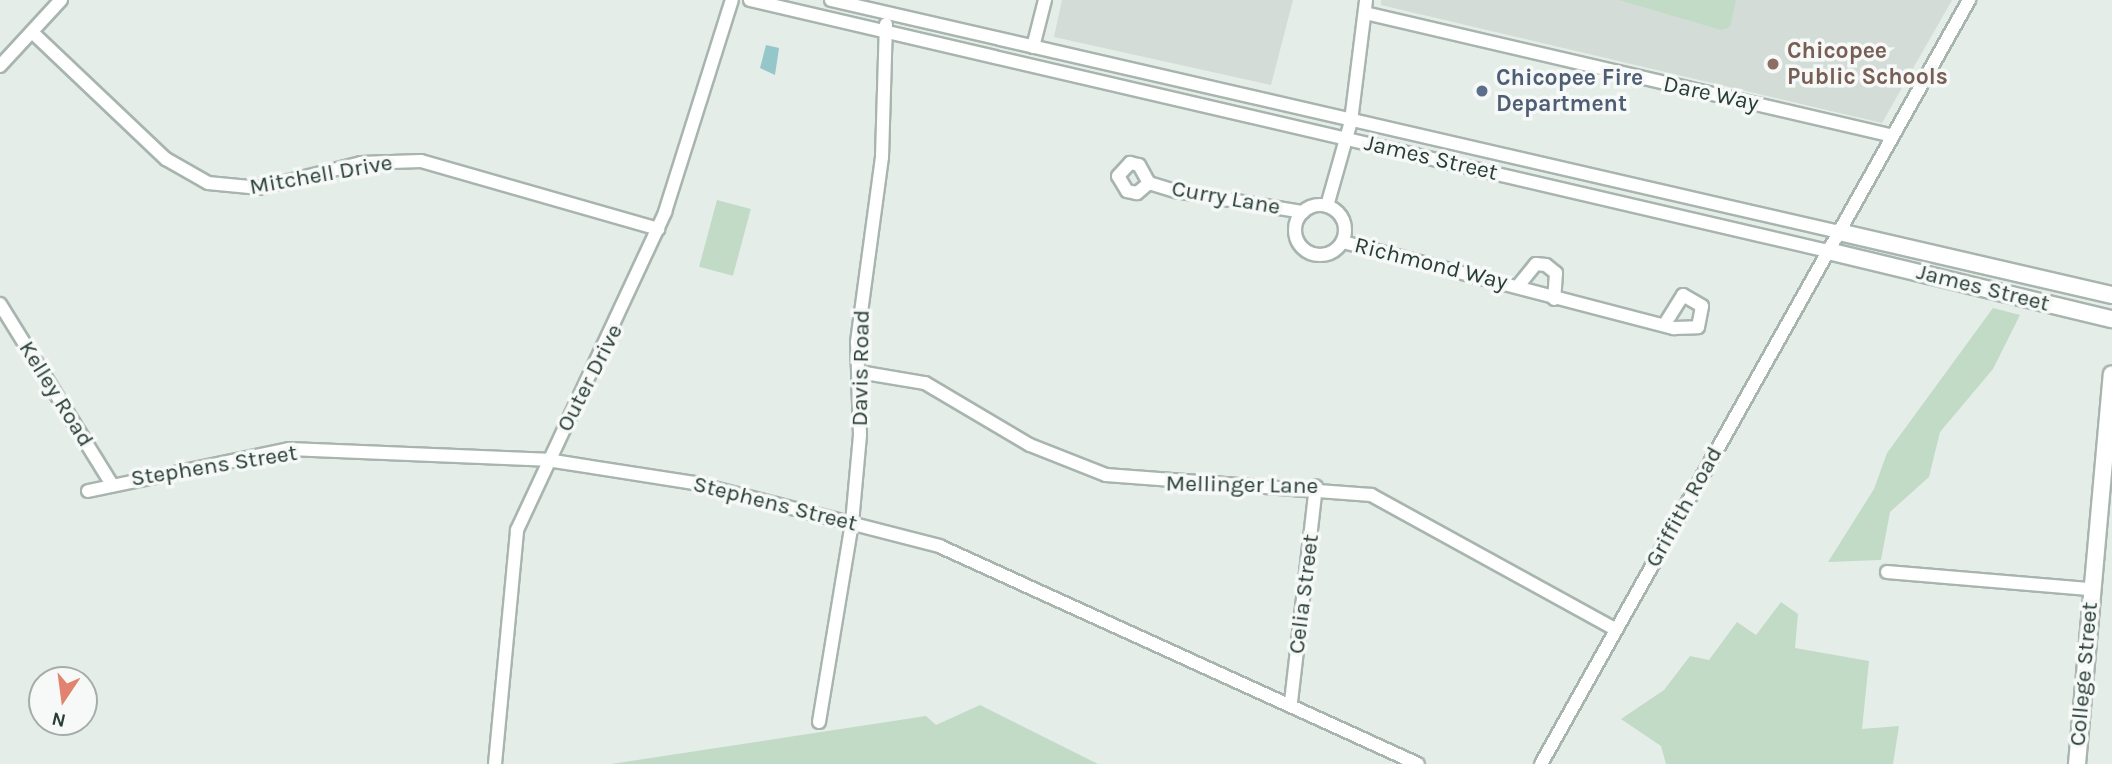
<!DOCTYPE html>
<style>
body{margin:0}
#map{position:relative;width:2112px;height:764px;overflow:hidden;background:#e5ede9;font-family:Karla,sans-serif}
div>[style]{position:absolute}
.built>*{inset:0;background:#d4dcd8}
.green>*{inset:0;background:#c1dbc6;transform-origin:0 0}
.water>*{inset:0;background:#95c6ca}
.roads{filter:drop-shadow(2px 0 #a8b5af) drop-shadow(-2px 0 #a8b5af) drop-shadow(0 2px #a8b5af) drop-shadow(0 -2px #a8b5af)}
.street>*{height:12px;margin:-6px;padding:0 6px;transform-origin:6px;border-radius:6px;background:#fff}
.street>.ring{margin:-6px;padding:0;box-sizing:content-box;background:none;border:12px solid #fff;border-radius:50%}
.secondary>*{height:16px;margin:-8px;padding:0 8px;transform-origin:8px;border-radius:8px;background:#fff}
.dots>*{width:19px;height:19px;translate:-50% -50%;box-sizing:border-box;border:4px solid #f6f9f7;border-radius:50%}
span{translate:-50% -50%;white-space:nowrap;text-align:center;line-height:1.15;-webkit-text-stroke:7px #f6f9f7;paint-order:stroke}
.education-label{font-size:23px;color:#785e54;font-weight:700}
.left{translate:0 -50%;text-align:left}
.service-label{font-size:23px;color:#4e5e75;font-weight:700}
.street-label{font-size:23px;color:#273d35}
.north{position:absolute;left:28px;top:666px;width:70px;height:70px;box-sizing:border-box;background:#f6f9f7;border:2px solid #a3aea9;border-radius:50%;rotate:193deg;font-size:19px;font-weight:700;line-height:28px;text-align:center;color:#273d35}
.north::after{content:'';display:block;margin:auto;width:24px;height:32px;background:#e1836f;clip-path:polygon(50% 0,100% 100%,50% 72%,0 100%)}
</style>
<div id="map">
<div class="built">
<i style="clip-path:polygon(1062px 0,1293px 0,1271px 85px,1054px 37px)"></i>
<i style="clip-path:polygon(1381px 0,1952px 0,1882px 123px,1381px 5px)"></i>
</div>
<div class="green">
<i style="clip-path:polygon(1619px 0,1736px 0,1730px 27px,1721px 30px)"></i>
<i style="left:717px;top:200px;width:35px;height:69px;rotate:15deg"></i>
<i style="clip-path:polygon(1993px 308px,2020px 315px,1993px 369px,1940px 432px,1929px 477px,1890px 512px,1881px 560px,1828px 562px,1874px 489px,1887px 453px)"></i>
<i style="clip-path:polygon(1781px 602px,1798px 614px,1795px 648px,1869px 661px,1862px 729px,1899px 726px,1893px 764px,1666px 764px,1661px 746px,1621px 719px,1664px 690px,1690px 656px,1709px 660px,1737px 622px,1756px 635px)"></i>
<i style="clip-path:polygon(980px 705px,1098px 764px,611px 764px,926px 716px,936px 725px)"></i>
</div>
<div class="water">
<i style="clip-path:polygon(766px 45px,779px 48px,775px 75px,760px 68px)"></i>
</div>
<div class="roads">
<div class="street">
<i style="left:750px;top:0;width:1107px;rotate:13.11deg"></i>
<i style="left:831px;top:0;width:1034px;rotate:12.96deg"></i>
<i style="left:1365px;top:13px;width:542px;rotate:13.11deg"></i>
<i style="left:32px;top:32px;width:185px;rotate:43.5deg"></i>
<i style="left:166px;top:159px;width:48px;rotate:29.7deg"></i>
<i style="left:208px;top:183px;width:52px;rotate:5.5deg"></i>
<i style="left:260px;top:188px;width:104px;rotate:-13.9deg"></i>
<i style="left:361px;top:163px;width:60px;rotate:-1.9deg"></i>
<i style="left:421px;top:161px;width:247px;rotate:16deg"></i>
<i style="left:1033px;top:47px;width:49px;rotate:-75.7deg"></i>
<i style="left:0;top:66px;width:90px;rotate:-47.3deg"></i>
<i style="left:1149px;top:183px;width:16px;rotate:140deg"></i>
<i style="left:1137px;top:193px;width:10px;rotate:-169deg"></i>
<i style="left:1127px;top:191px;width:17px;rotate:-121deg"></i>
<i style="left:1118px;top:176px;width:18px;rotate:-47deg"></i>
<i style="left:1130px;top:163px;width:9px;rotate:13deg"></i>
<i style="left:1139px;top:165px;width:21px;rotate:61deg"></i>
<i style="left:1149px;top:183px;width:28px;rotate:17deg"></i>
<i style="left:1176px;top:191px;width:129px;rotate:9.4deg"></i>
<i class="ring" style="left:1295px;top:205px;width:38px;height:38px"></i>
<i style="left:1327px;top:206px;width:88px;rotate:-74.2deg"></i>
<i style="left:1351px;top:121px;width:122px;rotate:-82.9deg"></i>
<i style="left:1343px;top:242px;width:342px;rotate:14.6deg"></i>
<i style="left:1674px;top:328px;width:24px;rotate:-2deg"></i>
<i style="left:1698px;top:327px;width:21px;rotate:-79deg"></i>
<i style="left:1702px;top:306px;width:22px;rotate:-150deg"></i>
<i style="left:1683px;top:295px;width:32px;rotate:122deg"></i>
<i style="left:1518px;top:286px;width:28px;rotate:-51deg"></i>
<i style="left:1536px;top:264px;width:10px;rotate:6deg"></i>
<i style="left:1546px;top:265px;width:13px;rotate:39deg"></i>
<i style="left:1556px;top:273px;width:26px;rotate:94deg"></i>
<i style="left:0;top:304px;width:211px;rotate:58.2deg"></i>
<i style="left:859px;top:372px;width:67px;rotate:9.5deg"></i>
<i style="left:925px;top:383px;width:122px;rotate:30.6deg"></i>
<i style="left:1030px;top:445px;width:82px;rotate:21.5deg"></i>
<i style="left:1106px;top:475px;width:266px;rotate:4.3deg"></i>
<i style="left:1371px;top:495px;width:278px;rotate:28.8deg"></i>
<i style="left:88px;top:491px;width:205px;rotate:-11.8deg"></i>
<i style="left:289px;top:449px;width:258px;rotate:2.4deg"></i>
<i style="left:547px;top:460px;width:149px;rotate:8.9deg"></i>
<i style="left:694px;top:483px;width:253px;rotate:14.4deg"></i>
<i style="left:939px;top:546px;width:526px;rotate:24.47deg"></i>
<i style="left:1887px;top:572px;width:205px;rotate:4.8deg"></i>
<i style="left:1291px;top:702px;width:217px;rotate:-83.4deg"></i>
<i style="left:819px;top:722px;width:202px;rotate:-80.6deg"></i>
<i style="left:852px;top:523px;width:88px;rotate:-84.8deg"></i>
<i style="left:860px;top:435px;width:93px;rotate:-91.8deg"></i>
<i style="left:857px;top:342px;width:187px;rotate:-82.3deg"></i>
<i style="left:882px;top:157px;width:133px;rotate:-88.3deg"></i>
<i style="left:495px;top:764px;width:235px;rotate:-84.6deg"></i>
<i style="left:517px;top:530px;width:351px;rotate:-65deg"></i>
<i style="left:665px;top:212px;width:222px;rotate:-72.5deg"></i>
<i style="left:1541px;top:764px;width:876px;rotate:-60.74deg"></i>
</div>
<div class="secondary">
<i style="left:1839px;top:232px;width:280px;rotate:13deg"></i>
<i style="left:1828px;top:251px;width:292px;rotate:13.5deg"></i>
<i style="left:2077px;top:764px;width:391px;rotate:-84.9deg"></i>
</div>
</div>
<div class="dots">
<i style="left:1773px;top:64px;background:#8d6e63"></i>
<i style="left:1482px;top:91px;background:#5c6f8a"></i>
</div>
<div class="education-label">
<span class="left" style="left:1787px;top:64px">Chicopee<br>Public Schools</span>
</div>
<div class="service-label">
<span class="left" style="left:1496px;top:91px">Chicopee Fire<br>Department</span>
</div>
<div class="street-label">
<span style="left:1711px;top:94px;rotate:12deg">Dare Way</span>
<span style="left:1431px;top:158px;rotate:13deg">James Street</span>
<span style="left:321px;top:175px;rotate:-10deg">Mitchell Drive</span>
<span style="left:1226px;top:198px;rotate:10deg">Curry Lane</span>
<span style="left:1431px;top:264px;rotate:14deg">Richmond Way</span>
<span style="left:1983px;top:288px;rotate:14deg">James Street</span>
<span style="left:861px;top:368px;rotate:-89deg">Davis Road</span>
<span style="left:590px;top:378px;rotate:-63deg">Outer Drive</span>
<span style="left:56px;top:394px;rotate:58deg">Kelley Road</span>
<span style="left:214px;top:466px;rotate:-9deg">Stephens Street</span>
<span style="left:1242px;top:485px;rotate:1deg">Mellinger Lane</span>
<span style="left:775px;top:504px;rotate:14deg">Stephens Street</span>
<span style="left:1684px;top:507px;rotate:-61deg">Griffith Road</span>
<span style="left:1304px;top:594px;rotate:-83deg">Celia Street</span>
<span style="left:2084px;top:674px;rotate:-85deg">College Street</span>
</div>
<div class="north">N</div>
</div>
